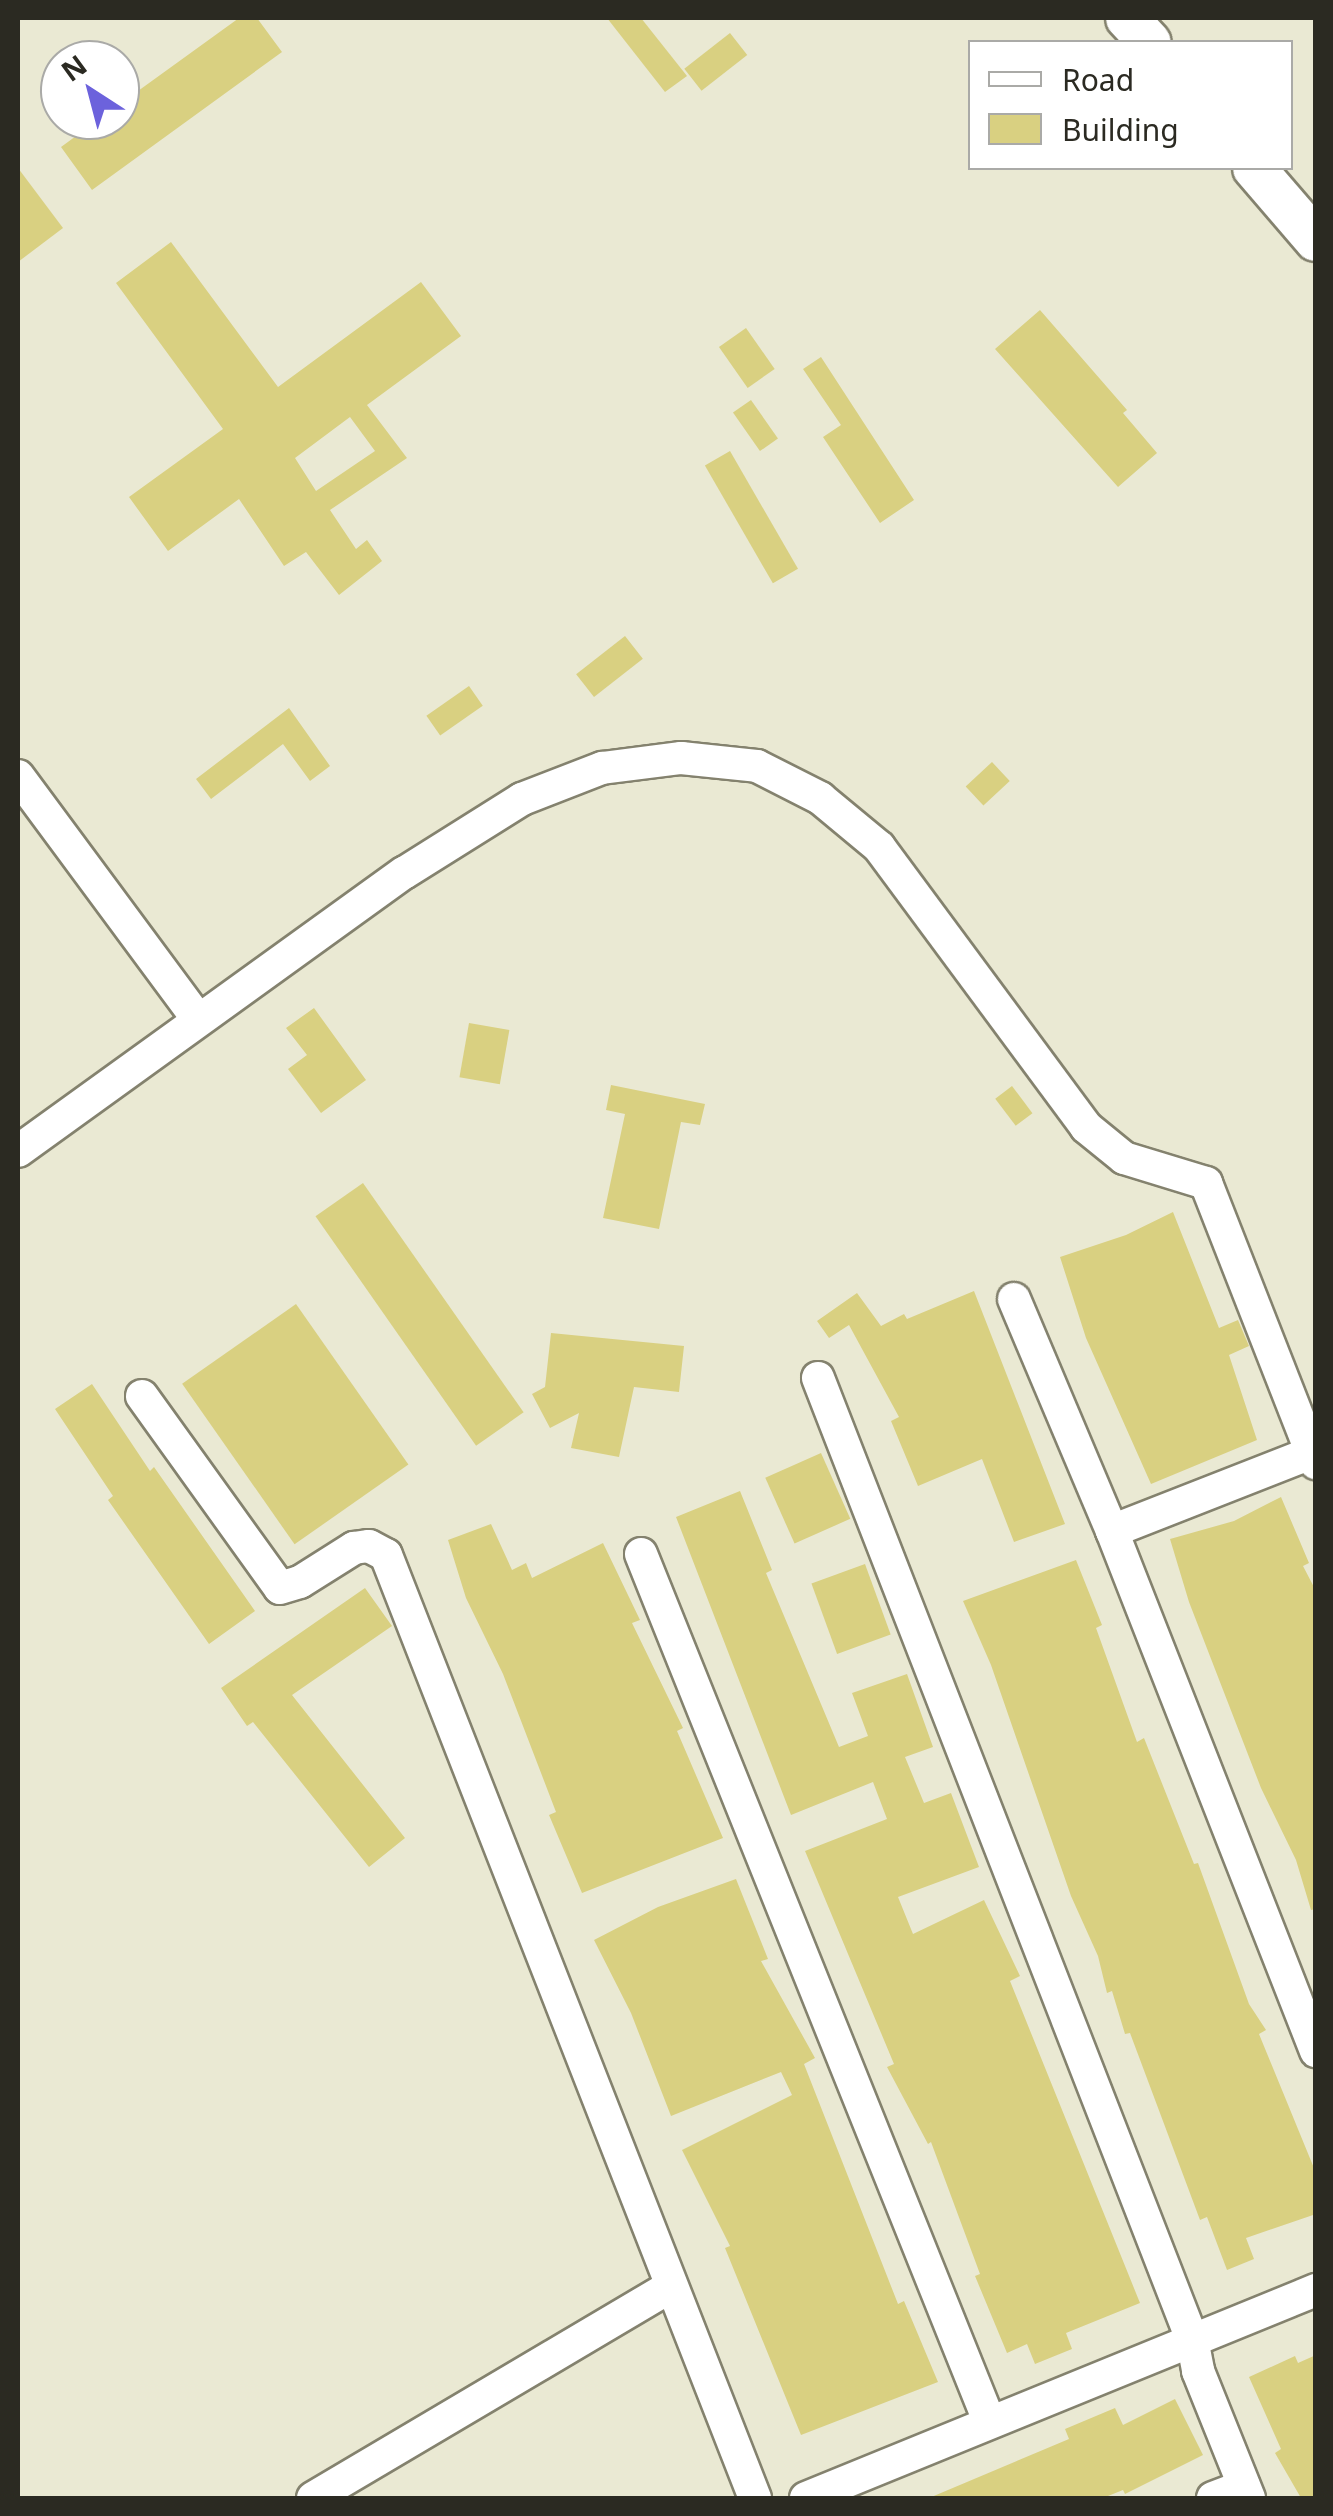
<!DOCTYPE html>
<style>
body{margin:0}
#map{position:relative;width:1333px;height:2516px;overflow:hidden;background:#eae9d3;font-family:"Noto Sans",sans-serif}
div>[style]{position:absolute}
.building>*{inset:0;background:#d9d081;transform-origin:0 0}
.roads{filter:drop-shadow(2px 0 #84826e) drop-shadow(-2px 0 #84826e) drop-shadow(0 2px #84826e) drop-shadow(0 -2px #84826e)}
.minor>*{height:32px;margin:-16px;padding:0 16px;transform-origin:16px;border-radius:16px;background:#fff}
.major>*{height:42px;margin:-21px;padding:0 21px;transform-origin:21px;border-radius:21px;background:#fff}
span{translate:-50% -50%;white-space:nowrap;text-align:center;line-height:1.15;-webkit-text-stroke:8px #fff;paint-order:stroke}
.frame{position:absolute;inset:0;border:20px solid #2b2a22;pointer-events:none}
.legend{position:absolute;left:968px;top:40px;width:325px;height:130px;box-sizing:border-box;background:#fff;border:2px solid #aaaaa7;margin:0;padding:12px 18px;list-style:none;font-size:30px;color:#2b2a22}
.legend li{display:flex;align-items:center;gap:20px;height:50px}
.legend b{width:50px;border:2px solid #aaaaa7}
.north{position:absolute;left:40px;top:40px;width:100px;height:100px;box-sizing:border-box;background:#fff;border:2px solid #aaaaa7;border-radius:50%;rotate:324deg;font-size:28px;font-weight:700;line-height:40px;text-align:center;color:#2b2a22}
.north::after{content:'';display:block;margin:auto;width:35px;height:45px;background:#6c62dc;clip-path:polygon(50% 0,100% 100%,50% 72%,0 100%)}
</style>
<div id="map">
<div class="building">
<i style="clip-path:polygon(239px 18px,257px 18px,282px 52px,92px 190px,61px 147px,98px 120px,120px 120px,120px 104px)"></i>
<i style="clip-path:polygon(607px 18px,641px 18px,687px 76px,665px 92px)"></i>
<i style="left:730px;top:33px;width:28px;height:58px;rotate:52deg"></i>
<i style="clip-path:polygon(18px 168px,63px 228px,18px 262px)"></i>
<i style="clip-path:polygon(evenodd,171px 242px,278px 387px,421px 282px,461px 336px,367px 405px,407px 458px,330px 510px,356px 549px,367px 540px,382px 561px,339px 595px,306px 552px,284px 566px,239px 499px,168px 551px,129px 497px,223px 429px,116px 283px,171px 242px,350px 417px,375px 451px,316px 491px,295px 458px,350px 417px)"></i>
<i style="clip-path:polygon(1040px 310px,1127px 410px,1123px 413px,1157px 453px,1118px 487px,995px 349px)"></i>
<i style="left:746px;top:328px;width:50px;height:33px;rotate:55deg"></i>
<i style="clip-path:polygon(821px 357px,914px 500px,880px 523px,823px 437px,841px 425px,803px 369px)"></i>
<i style="left:751px;top:400px;width:47px;height:22px;rotate:55deg"></i>
<i style="left:730px;top:451px;width:136px;height:29px;rotate:60deg"></i>
<i style="left:625px;top:636px;width:29px;height:62px;rotate:52deg"></i>
<i style="left:469px;top:686px;width:24px;height:52px;rotate:55deg"></i>
<i style="clip-path:polygon(289px 708px,330px 766px,310px 781px,283px 744px,211px 799px,196px 779px)"></i>
<i style="left:992px;top:762px;width:26px;height:36px;rotate:47deg"></i>
<i style="clip-path:polygon(314px 1008px,366px 1080px,321px 1113px,288px 1069px,307px 1055px,286px 1028px)"></i>
<i style="left:469px;top:1023px;width:41px;height:55px;rotate:10deg"></i>
<i style="clip-path:polygon(611px 1085px,705px 1104px,700px 1125px,681px 1122px,659px 1229px,603px 1218px,625px 1114px,606px 1110px)"></i>
<i style="left:1012px;top:1086px;width:34px;height:21px;rotate:53deg"></i>
<i style="left:363px;top:1183px;width:280px;height:58px;rotate:55deg"></i>
<i style="clip-path:polygon(1173px 1212px,1219px 1328px,1238px 1320px,1249px 1346px,1229px 1355px,1257px 1440px,1151px 1484px,1086px 1338px,1060px 1257px,1126px 1235px)"></i>
<i style="clip-path:polygon(974px 1291px,1065px 1524px,1014px 1542px,982px 1459px,918px 1486px,891px 1421px,899px 1417px,849px 1325px,829px 1338px,817px 1321px,857px 1293px,881px 1326px,904px 1314px,907px 1319px)"></i>
<i style="left:296px;top:1304px;width:196px;height:139px;rotate:55deg"></i>
<i style="clip-path:polygon(551px 1333px,684px 1346px,679px 1392px,634px 1387px,619px 1457px,571px 1448px,579px 1413px,550px 1428px,532px 1394px,545px 1387px)"></i>
<i style="clip-path:polygon(92px 1384px,150px 1471px,154px 1467px,255px 1611px,209px 1644px,108px 1500px,113px 1496px,55px 1409px)"></i>
<i style="left:821px;top:1453px;width:72px;height:61px;rotate:66deg"></i>
<i style="clip-path:polygon(740px 1491px,772px 1570px,766px 1573px,839px 1747px,868px 1736px,852px 1693px,907px 1674px,933px 1747px,905px 1757px,924px 1803px,951px 1793px,979px 1867px,898px 1897px,913px 1934px,984px 1900px,1020px 1976px,1010px 1981px,1140px 2303px,1066px 2333px,1072px 2349px,1035px 2364px,1027px 2344px,1007px 2353px,975px 2276px,980px 2274px,931px 2142px,928px 2144px,887px 2067px,894px 2064px,805px 1851px,887px 1819px,873px 1782px,791px 1815px,676px 1517px)"></i>
<i style="clip-path:polygon(1281px 1497px,1309px 1563px,1303px 1566px,1316px 1591px,1316px 1909px,1311px 1910px,1296px 1860px,1261px 1788px,1189px 1602px,1170px 1539px,1234px 1521px)"></i>
<i style="clip-path:polygon(491px 1524px,512px 1570px,526px 1563px,532px 1578px,603px 1543px,640px 1620px,632px 1623px,683px 1728px,677px 1731px,723px 1838px,582px 1893px,549px 1815px,556px 1812px,503px 1674px,466px 1598px,448px 1540px)"></i>
<i style="clip-path:polygon(1076px 1560px,1102px 1625px,1096px 1628px,1137px 1742px,1144px 1738px,1194px 1864px,1198px 1863px,1249px 2004px,1266px 2030px,1259px 2034px,1316px 2173px,1316px 2214px,1246px 2238px,1254px 2259px,1227px 2270px,1207px 2217px,1200px 2220px,1130px 2033px,1125px 2034px,1112px 1991px,1107px 1993px,1098px 1956px,1071px 1896px,991px 1665px,963px 1601px)"></i>
<i style="left:865px;top:1564px;width:75px;height:57px;rotate:70deg"></i>
<i style="clip-path:polygon(365px 1588px,392px 1626px,292px 1695px,405px 1838px,369px 1867px,253px 1722px,247px 1726px,221px 1688px)"></i>
<i style="clip-path:polygon(736px 1879px,768px 1959px,761px 1961px,815px 2058px,804px 2064px,898px 2304px,904px 2301px,938px 2382px,801px 2435px,725px 2248px,730px 2246px,682px 2150px,792px 2095px,781px 2072px,671px 2116px,631px 2013px,594px 1940px,658px 1907px)"></i>
<i style="clip-path:polygon(1316px 2355px,1316px 2498px,1301px 2498px,1275px 2453px,1281px 2449px,1249px 2377px,1295px 2356px,1298px 2363px)"></i>
<i style="clip-path:polygon(1175px 2399px,1203px 2455px,1125px 2494px,1123px 2490px,1103px 2498px,929px 2498px,1069px 2439px,1065px 2429px,1115px 2408px,1123px 2425px)"></i>
</div>
<div class="roads">
<div class="minor">
<i style="left:18px;top:776px;width:302px;rotate:53.5deg"></i>
<i style="left:18px;top:1151px;width:476px;rotate:-35.8deg"></i>
<i style="left:404px;top:873px;width:139px;rotate:-32.1deg"></i>
<i style="left:522px;top:799px;width:86px;rotate:-21.2deg"></i>
<i style="left:602px;top:768px;width:80px;rotate:-7.2deg"></i>
<i style="left:681px;top:758px;width:76px;rotate:6deg"></i>
<i style="left:757px;top:766px;width:71px;rotate:26.9deg"></i>
<i style="left:820px;top:798px;width:77px;rotate:39.7deg"></i>
<i style="left:879px;top:847px;width:348px;rotate:53.5deg"></i>
<i style="left:1086px;top:1127px;width:49px;rotate:39.2deg"></i>
<i style="left:1124px;top:1158px;width:86px;rotate:17deg"></i>
<i style="left:1206px;top:1183px;width:301px;rotate:68.6deg"></i>
<i style="left:1014px;top:1299px;width:252px;rotate:67.1deg"></i>
<i style="left:1112px;top:1531px;width:559px;rotate:68.58deg"></i>
<i style="left:818px;top:1378px;width:1031px;rotate:68.74deg"></i>
<i style="left:1192px;top:2339px;width:33px;rotate:79deg"></i>
<i style="left:1198px;top:2371px;width:137px;rotate:68.1deg"></i>
<i style="left:142px;top:1396px;width:236px;rotate:54.3deg"></i>
<i style="left:280px;top:1588px;width:21px;rotate:-17deg"></i>
<i style="left:300px;top:1582px;width:64px;rotate:-32.2deg"></i>
<i style="left:354px;top:1548px;width:15px;rotate:-8deg"></i>
<i style="left:369px;top:1546px;width:19px;rotate:28deg"></i>
<i style="left:386px;top:1555px;width:1013px;rotate:68.63deg"></i>
<i style="left:1112px;top:1531px;width:214px;rotate:-21.4deg"></i>
<i style="left:641px;top:1554px;width:934px;rotate:68.13deg"></i>
<i style="left:313px;top:2498px;width:416px;rotate:-30.6deg"></i>
<i style="left:806px;top:2498px;width:551px;rotate:-22.19deg"></i>
<i style="left:1213px;top:2498px;width:33px;rotate:-21deg"></i>
</div>
<div class="major">
<i style="left:1127px;top:18px;width:33px;rotate:47deg"></i>
<i style="left:1254px;top:168px;width:95px;rotate:49.3deg"></i>
</div>
</div>
<div class="frame"></div>
<ul class="legend">
<li><b style="height:12px;background:#fff"></b>Road</li>
<li><b style="height:28px;background:#d9d081"></b>Building</li>
</ul>
<div class="north">N</div>
</div>
